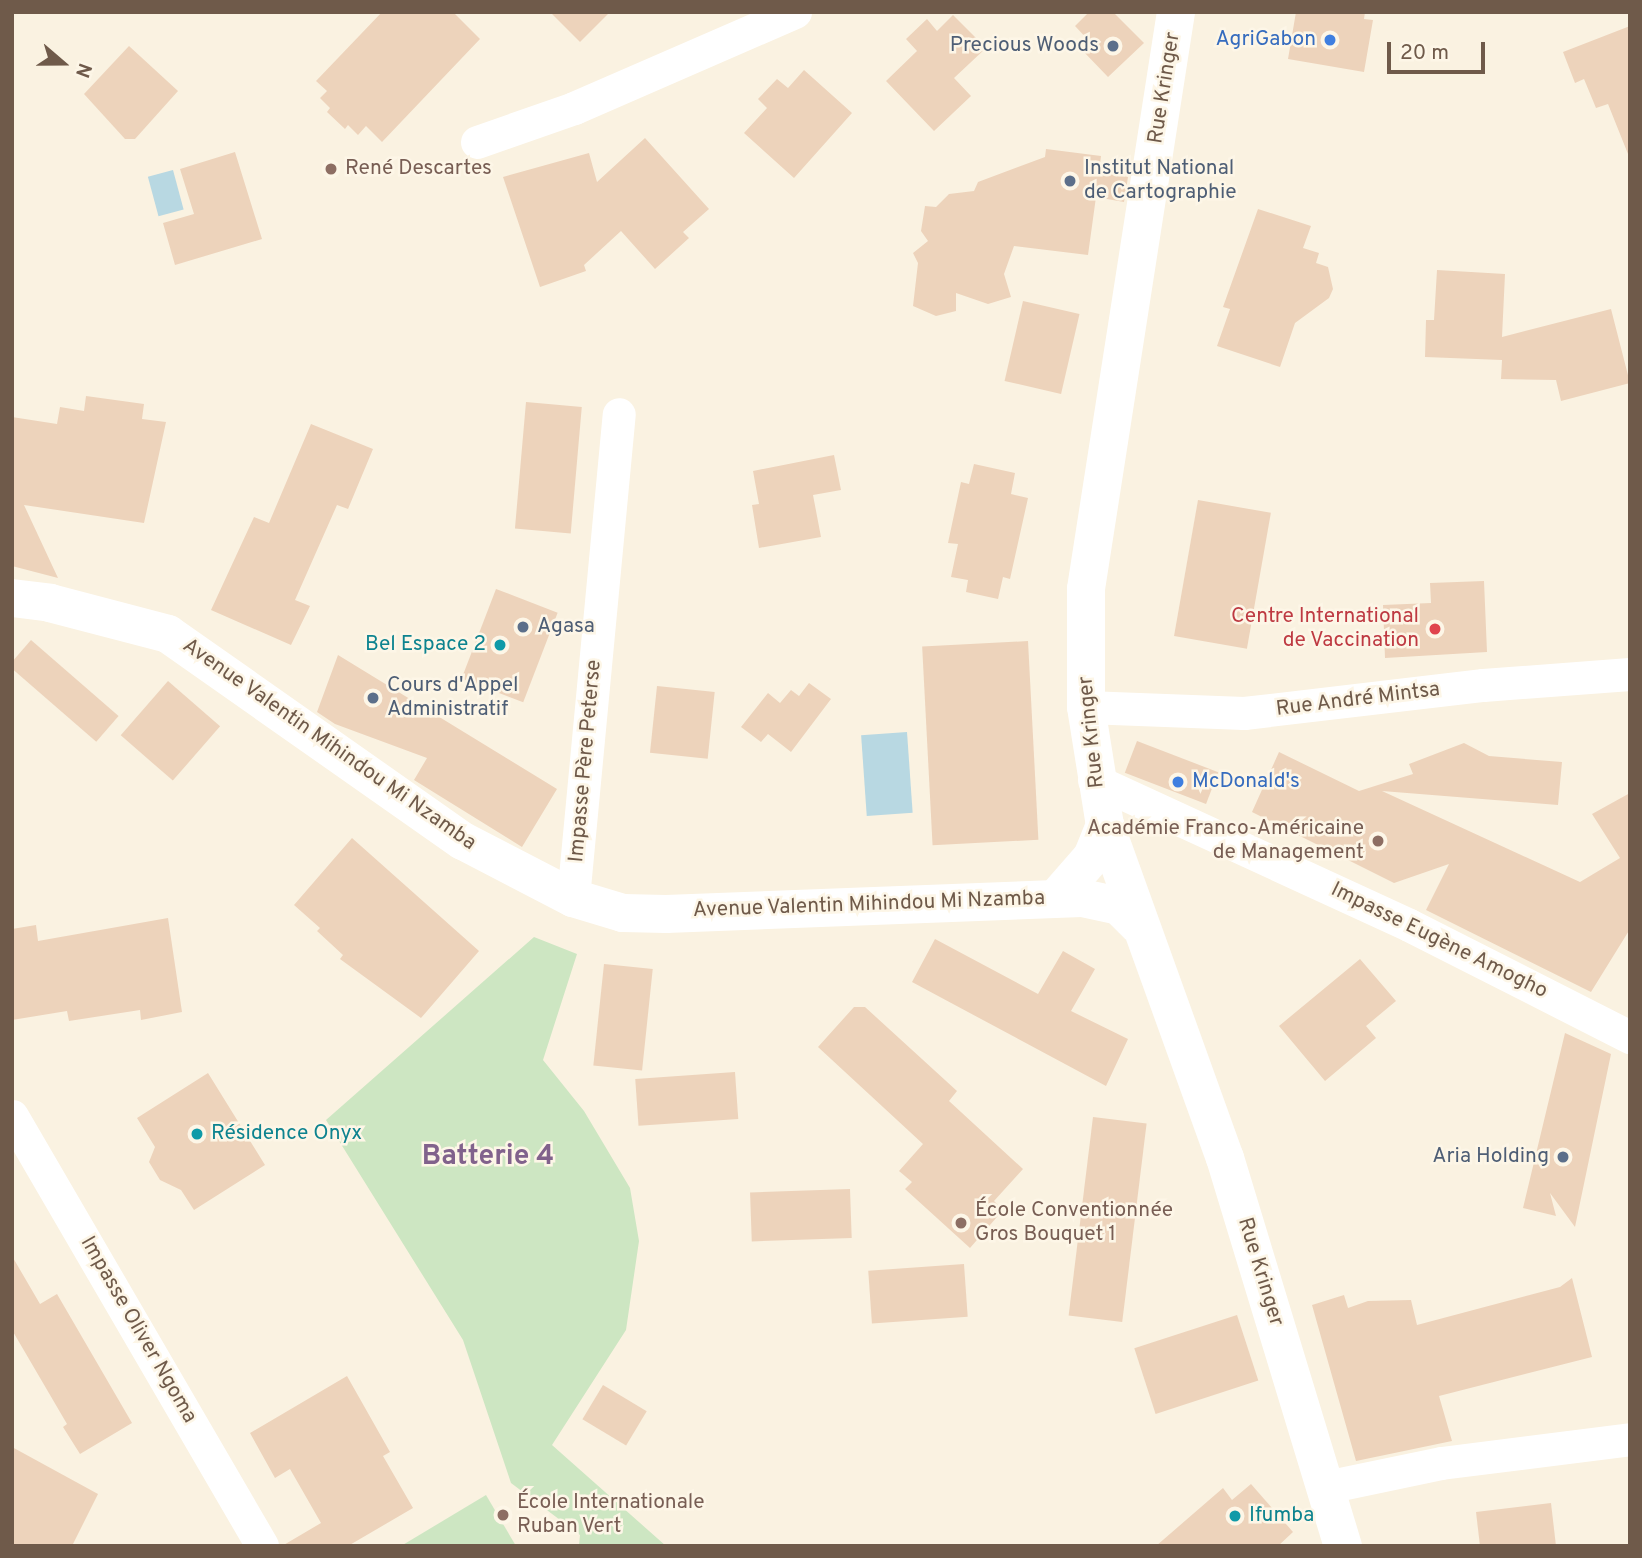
<!DOCTYPE html>
<meta charset="utf-8">
<style>
body{margin:0}
#map{position:relative;width:1642px;height:1558px;overflow:hidden;background:#faf2e1;font-family:Overpass,sans-serif}
div>[style]{position:absolute}
.green>*{inset:0;background:#cde6c2}
.water>*{inset:0;background:#b8d8e2;transform-origin:0 0}
.building>*{inset:0;background:#edd3bb;transform-origin:0 0}
.street>*{height:33px;margin:-16.5px;padding:0 16.5px;transform-origin:16.5px;border-radius:16.5px;background:#fff}
.secondary>*{height:38px;margin:-19px;padding:0 19px;transform-origin:19px;border-radius:19px;background:#fff}
.dots>*{width:19px;height:19px;translate:-50% -50%;box-sizing:border-box;border:4px solid #fdf6e7;border-radius:50%}
span{translate:-50% -50%;white-space:nowrap;text-align:center;line-height:1.15;-webkit-text-stroke:5px #fdf6e7;paint-order:stroke}
.shop-label{font-size:21px;color:#366cbe}
.right{translate:-100% -50%;text-align:right}
.left{translate:0 -50%;text-align:left}
.service-label{font-size:21px;color:#4e5e75}
.street-label{font-size:21px;color:#6f5a4a}
.education-label{font-size:21px;color:#785e54}
.health-label{font-size:21px;color:#be3a42}
.culture-label{font-size:21px;color:#0d838f}
.district-label{font-size:28px;color:#81628c;font-weight:700}
.frame{position:absolute;inset:0;border:14px solid #6f5a4a;pointer-events:none}
.north{position:absolute;left:28px;top:28px;width:70px;height:70px;-webkit-text-stroke:5px #fdf6e7;paint-order:stroke;rotate:110deg;font-size:19px;font-weight:700;line-height:28px;text-align:center;color:#6f5a4a}
.north::after{content:'';display:block;margin:auto;width:24px;height:32px;background:#6f5a4a;clip-path:polygon(50% 0,100% 100%,50% 72%,0 100%)}
.scale{position:absolute;left:1387px;top:42px;width:98px;height:32px;box-sizing:border-box;border:4px solid #6f5a4a;border-top:0;padding-left:9px;font-size:21px;line-height:24px;white-space:nowrap;color:#6f5a4a;-webkit-text-stroke:5px #fdf6e7;paint-order:stroke}
</style>
<div id="map">
<div class="green">
<i style="clip-path:polygon(534px 937px,577px 954px,543px 1060px,584px 1111px,630px 1188px,639px 1241px,626px 1330px,552px 1445px,666px 1546px,579px 1546px,580px 1535px,511px 1483px,463px 1340px,326px 1120px)"></i>
<i style="clip-path:polygon(486px 1495px,516px 1546px,401px 1546px)"></i>
</div>
<div class="water">
<i style="left:173px;top:170px;width:41px;height:26px;rotate:75deg"></i>
<i style="left:907px;top:732px;width:81px;height:46px;rotate:86deg"></i>
</div>
<div class="building">
<i style="clip-path:polygon(382px 12px,453px 12px,480px 39px,382px 142px,366px 126px,358px 135px,348px 125px,345px 129px,327px 112px,330px 108px,320px 98px,327px 91px,316px 81px)"></i>
<i style="clip-path:polygon(550px 12px,610px 12px,580px 42px)"></i>
<i style="clip-path:polygon(1089px 12px,1113px 12px,1144px 43px,1108px 77px,1082px 50px,1090px 42px,1075px 26px)"></i>
<i style="clip-path:polygon(1296px 12px,1365px 12px,1364px 19px,1373px 20px,1364px 72px,1288px 59px)"></i>
<i style="clip-path:polygon(953px 15px,986px 48px,954px 78px,971px 96px,934px 131px,886px 81px,917px 51px,906px 39px,927px 19px,937px 31px)"></i>
<i style="clip-path:polygon(1630px 26px,1630px 153px,1628px 154px,1608px 104px,1596px 108px,1584px 79px,1575px 83px,1563px 52px)"></i>
<i style="clip-path:polygon(129px 46px,178px 91px,135px 139px,125px 139px,84px 94px)"></i>
<i style="clip-path:polygon(804px 70px,852px 113px,794px 178px,744px 133px,767px 108px,758px 99px,777px 79px,788px 88px)"></i>
<i style="clip-path:polygon(645px 138px,709px 209px,683px 232px,689px 238px,655px 269px,621px 231px,584px 265px,586px 271px,540px 287px,503px 177px,589px 153px,597px 182px)"></i>
<i style="clip-path:polygon(1046px 149px,1101px 156px,1099px 172px,1128px 177px,1124px 202px,1096px 197px,1088px 255px,1014px 246px,1004px 274px,1011px 297px,988px 304px,956px 293px,956px 311px,936px 316px,913px 306px,918px 263px,913px 253px,928px 241px,921px 231px,925px 206px,936px 207px,949px 194px,974px 191px,978px 182px,1045px 157px)"></i>
<i style="clip-path:polygon(235px 152px,262px 239px,175px 265px,163px 223px,194px 214px,180px 169px)"></i>
<i style="clip-path:polygon(1258px 209px,1311px 226px,1303px 248px,1319px 253px,1316px 263px,1328px 267px,1333px 289px,1329px 298px,1295px 323px,1280px 367px,1217px 346px,1230px 309px,1223px 307px)"></i>
<i style="clip-path:polygon(1437px 270px,1505px 274px,1502px 337px,1611px 309px,1630px 383px,1561px 401px,1556px 380px,1501px 379px,1502px 360px,1425px 357px,1426px 320px,1434px 320px)"></i>
<i style="left:1023px;top:301px;width:58px;height:82px;rotate:13deg"></i>
<i style="clip-path:polygon(86px 396px,144px 404px,142px 419px,166px 422px,144px 523px,24px 505px,58px 578px,12px 566px,12px 417px,57px 424px,60px 407px,84px 411px)"></i>
<i style="left:526px;top:402px;width:56px;height:127px;rotate:5deg"></i>
<i style="clip-path:polygon(311px 424px,373px 449px,348px 509px,337px 505px,295px 600px,310px 606px,291px 645px,211px 610px,254px 517px,269px 523px)"></i>
<i style="clip-path:polygon(834px 455px,841px 490px,813px 495px,821px 537px,759px 548px,752px 505px,759px 504px,753px 471px)"></i>
<i style="clip-path:polygon(974px 464px,1015px 473px,1011px 494px,1028px 498px,1010px 579px,1003px 577px,998px 599px,966px 592px,968px 580px,951px 577px,958px 544px,948px 543px,961px 482px,969px 484px)"></i>
<i style="left:1198px;top:500px;width:74px;height:138px;rotate:10deg"></i>
<i style="clip-path:polygon(1484px 581px,1487px 652px,1385px 658px,1383px 605px,1431px 603px,1430px 583px)"></i>
<i style="left:496px;top:589px;width:66px;height:96px;rotate:21deg"></i>
<i style="left:31px;top:640px;width:116px;height:34px;rotate:41deg"></i>
<i style="left:1028px;top:641px;width:199px;height:106px;rotate:87deg"></i>
<i style="clip-path:polygon(338px 655px,557px 789px,522px 847px,414px 780px,427px 758px,335px 724px,317px 712px)"></i>
<i style="left:168px;top:681px;width:69px;height:72px;rotate:41deg"></i>
<i style="clip-path:polygon(809px 683px,831px 699px,791px 752px,768px 734px,761px 742px,741px 727px,768px 693px,780px 703px,791px 690px,799px 696px)"></i>
<i style="left:657px;top:686px;width:58px;height:67px;rotate:6deg"></i>
<i style="left:1137px;top:741px;width:87px;height:34px;rotate:21deg"></i>
<i style="clip-path:polygon(1464px 743px,1489px 756px,1562px 762px,1558px 805px,1382px 791px,1580px 882px,1620px 858px,1592px 814px,1630px 793px,1630px 929px,1591px 992px,1426px 910px,1449px 864px,1394px 883px,1252px 812px,1279px 752px,1359px 791px,1413px 774px,1409px 764px)"></i>
<i style="clip-path:polygon(352px 838px,479px 951px,421px 1018px,340px 959px,343px 955px,317px 931px,320px 928px,294px 905px)"></i>
<i style="clip-path:polygon(168px 918px,182px 1012px,141px 1020px,140px 1010px,69px 1021px,67px 1011px,12px 1020px,12px 929px,36px 925px,38px 941px)"></i>
<i style="clip-path:polygon(935px 939px,1038px 994px,1063px 951px,1095px 969px,1071px 1011px,1128px 1039px,1106px 1086px,912px 982px)"></i>
<i style="clip-path:polygon(1360px 959px,1396px 1001px,1366px 1026px,1376px 1038px,1325px 1081px,1279px 1026px)"></i>
<i style="left:604px;top:964px;width:49px;height:102px;rotate:6deg"></i>
<i style="clip-path:polygon(854px 1007px,865px 1007px,957px 1091px,949px 1101px,1023px 1169px,994px 1201px,1003px 1210px,970px 1248px,905px 1189px,912px 1182px,899px 1171px,923px 1144px,818px 1047px)"></i>
<i style="clip-path:polygon(1565px 1033px,1611px 1054px,1575px 1227px,1550px 1193px,1556px 1216px,1523px 1208px)"></i>
<i style="left:735px;top:1072px;width:47px;height:100px;rotate:86deg"></i>
<i style="clip-path:polygon(208px 1073px,265px 1165px,194px 1210px,181px 1190px,160px 1180px,149px 1162px,155px 1147px,137px 1118px)"></i>
<i style="left:1093px;top:1117px;width:54px;height:200px;rotate:7deg"></i>
<i style="left:850px;top:1189px;width:49px;height:100px;rotate:88deg"></i>
<i style="clip-path:polygon(12px 1256px,40px 1304px,57px 1294px,132px 1423px,80px 1454px,63px 1427px,67px 1424px,12px 1330px)"></i>
<i style="left:964px;top:1264px;width:53px;height:96px;rotate:86deg"></i>
<i style="clip-path:polygon(1572px 1278px,1592px 1357px,1439px 1396px,1452px 1441px,1356px 1461px,1312px 1305px,1344px 1295px,1348px 1308px,1368px 1301px,1411px 1300px,1417px 1325px,1560px 1287px)"></i>
<i style="left:1237px;top:1315px;width:69px;height:108px;rotate:72deg"></i>
<i style="clip-path:polygon(347px 1376px,390px 1452px,383px 1456px,413px 1508px,348px 1546px,282px 1546px,321px 1523px,290px 1469px,275px 1478px,250px 1433px)"></i>
<i style="left:603px;top:1385px;width:51px;height:40px;rotate:31deg"></i>
<i style="clip-path:polygon(12px 1447px,98px 1494px,72px 1546px,12px 1546px)"></i>
<i style="clip-path:polygon(1251px 1484px,1293px 1532px,1278px 1546px,1156px 1546px,1223px 1488px,1232px 1500px)"></i>
<i style="clip-path:polygon(1551px 1503px,1556px 1546px,1480px 1546px,1476px 1512px)"></i>
</div>
<div class="street">
<i style="left:477px;top:142px;width:103px;rotate:-19.3deg"></i>
<i style="left:574px;top:108px;width:241px;rotate:-23.5deg"></i>
<i style="left:1086px;top:707px;width:158px;rotate:2.2deg"></i>
<i style="left:1244px;top:713px;width:241px;rotate:-6.7deg"></i>
<i style="left:1483px;top:685px;width:147px;rotate:-4.3deg"></i>
<i style="left:1094px;top:780px;width:347px;rotate:24.7deg"></i>
<i style="left:1409px;top:925px;width:248px;rotate:26.9deg"></i>
<i style="left:573px;top:898px;width:486px;rotate:-84.6deg"></i>
<i style="left:12px;top:1116px;width:497px;rotate:59.8deg"></i>
<i style="left:1326px;top:1487px;width:117px;rotate:-11.8deg"></i>
<i style="left:1441px;top:1463px;width:191px;rotate:-7.2deg"></i>
</div>
<div class="secondary">
<i style="left:1176px;top:12px;width:584px;rotate:98.87deg"></i>
<i style="left:1086px;top:589px;width:118px;rotate:90deg"></i>
<i style="left:1086px;top:707px;width:120px;rotate:80.9deg"></i>
<i style="left:1105px;top:825px;width:354px;rotate:70.2deg"></i>
<i style="left:1225px;top:1158px;width:406px;rotate:73.1deg"></i>
<i style="left:12px;top:598px;width:38px;rotate:7deg"></i>
<i style="left:50px;top:603px;width:122px;rotate:14.7deg"></i>
<i style="left:168px;top:634px;width:360px;rotate:35.1deg"></i>
<i style="left:463px;top:841px;width:124px;rotate:27.4deg"></i>
<i style="left:573px;top:898px;width:52px;rotate:16.7deg"></i>
<i style="left:623px;top:913px;width:43px;rotate:1.3deg"></i>
<i style="left:666px;top:914px;width:416px;rotate:-2.2deg"></i>
<i style="left:1082px;top:898px;width:38px;rotate:12deg"></i>
<i style="left:1119px;top:906px;width:27px;rotate:45deg"></i>
<i style="left:1057px;top:897px;width:53px;rotate:-48.8deg"></i>
<i style="left:1092px;top:857px;width:35px;rotate:-68deg"></i>
</div>
<div class="dots">
<i style="left:1330px;top:40px;background:#3f7fe0"></i>
<i style="left:1113px;top:46px;background:#5c6f8a"></i>
<i style="left:331px;top:169px;background:#8d6e63"></i>
<i style="left:1070px;top:181px;background:#5c6f8a"></i>
<i style="left:523px;top:627px;background:#5c6f8a"></i>
<i style="left:1435px;top:629px;background:#e0444e"></i>
<i style="left:500px;top:645px;background:#0f9aa8"></i>
<i style="left:373px;top:698px;background:#5c6f8a"></i>
<i style="left:1178px;top:782px;background:#3f7fe0"></i>
<i style="left:1378px;top:841px;background:#8d6e63"></i>
<i style="left:197px;top:1134px;background:#0f9aa8"></i>
<i style="left:1563px;top:1157px;background:#5c6f8a"></i>
<i style="left:961px;top:1223px;background:#8d6e63"></i>
<i style="left:503px;top:1515px;background:#8d6e63"></i>
<i style="left:1235px;top:1516px;background:#0f9aa8"></i>
</div>
<div class="shop-label">
<span class="right" style="left:1316px;top:40px">AgriGabon</span>
<span class="left" style="left:1192px;top:782px">McDonald's</span>
</div>
<div class="service-label">
<span class="right" style="left:1099px;top:46px">Precious Woods</span>
<span class="left" style="left:1084px;top:181px">Institut National<br>de Cartographie</span>
<span class="left" style="left:537px;top:627px">Agasa</span>
<span class="left" style="left:387px;top:698px">Cours d'Appel<br>Administratif</span>
<span class="right" style="left:1549px;top:1157px">Aria Holding</span>
</div>
<div class="street-label">
<span style="left:1165px;top:88px;rotate:-81deg">Rue Kringer</span>
<span style="left:1358px;top:700px;rotate:-7deg">Rue André Mintsa</span>
<span style="left:1092px;top:732px;rotate:-96deg">Rue Kringer</span>
<span style="left:329px;top:745px;rotate:35deg">Avenue Valentin Mihindou Mi Nzamba</span>
<span style="left:586px;top:761px;rotate:-85deg">Impasse Père Peterse</span>
<span style="left:869px;top:905px;rotate:-2deg">Avenue Valentin Mihindou Mi Nzamba</span>
<span style="left:1439px;top:941px;rotate:26deg">Impasse Eugène Amogho</span>
<span style="left:1260px;top:1272px;rotate:73deg">Rue Kringer</span>
<span style="left:138px;top:1330px;rotate:60deg">Impasse Oliver Ngoma</span>
</div>
<div class="education-label">
<span class="left" style="left:345px;top:169px">René Descartes</span>
<span class="right" style="left:1364px;top:841px">Académie Franco-Américaine<br>de Management</span>
<span class="left" style="left:975px;top:1223px">École Conventionnée<br>Gros Bouquet 1</span>
<span class="left" style="left:517px;top:1515px">École Internationale<br>Ruban Vert</span>
</div>
<div class="health-label">
<span class="right" style="left:1419px;top:629px">Centre International<br>de Vaccination</span>
</div>
<div class="culture-label">
<span class="right" style="left:486px;top:645px">Bel Espace 2</span>
<span class="left" style="left:211px;top:1134px">Résidence Onyx</span>
<span class="left" style="left:1249px;top:1516px">Ifumba</span>
</div>
<div class="district-label">
<span style="left:488px;top:1157px">Batterie 4</span>
</div>
<div class="frame"></div>
<div class="north">N</div>
<div class="scale">20 m</div>
</div>
